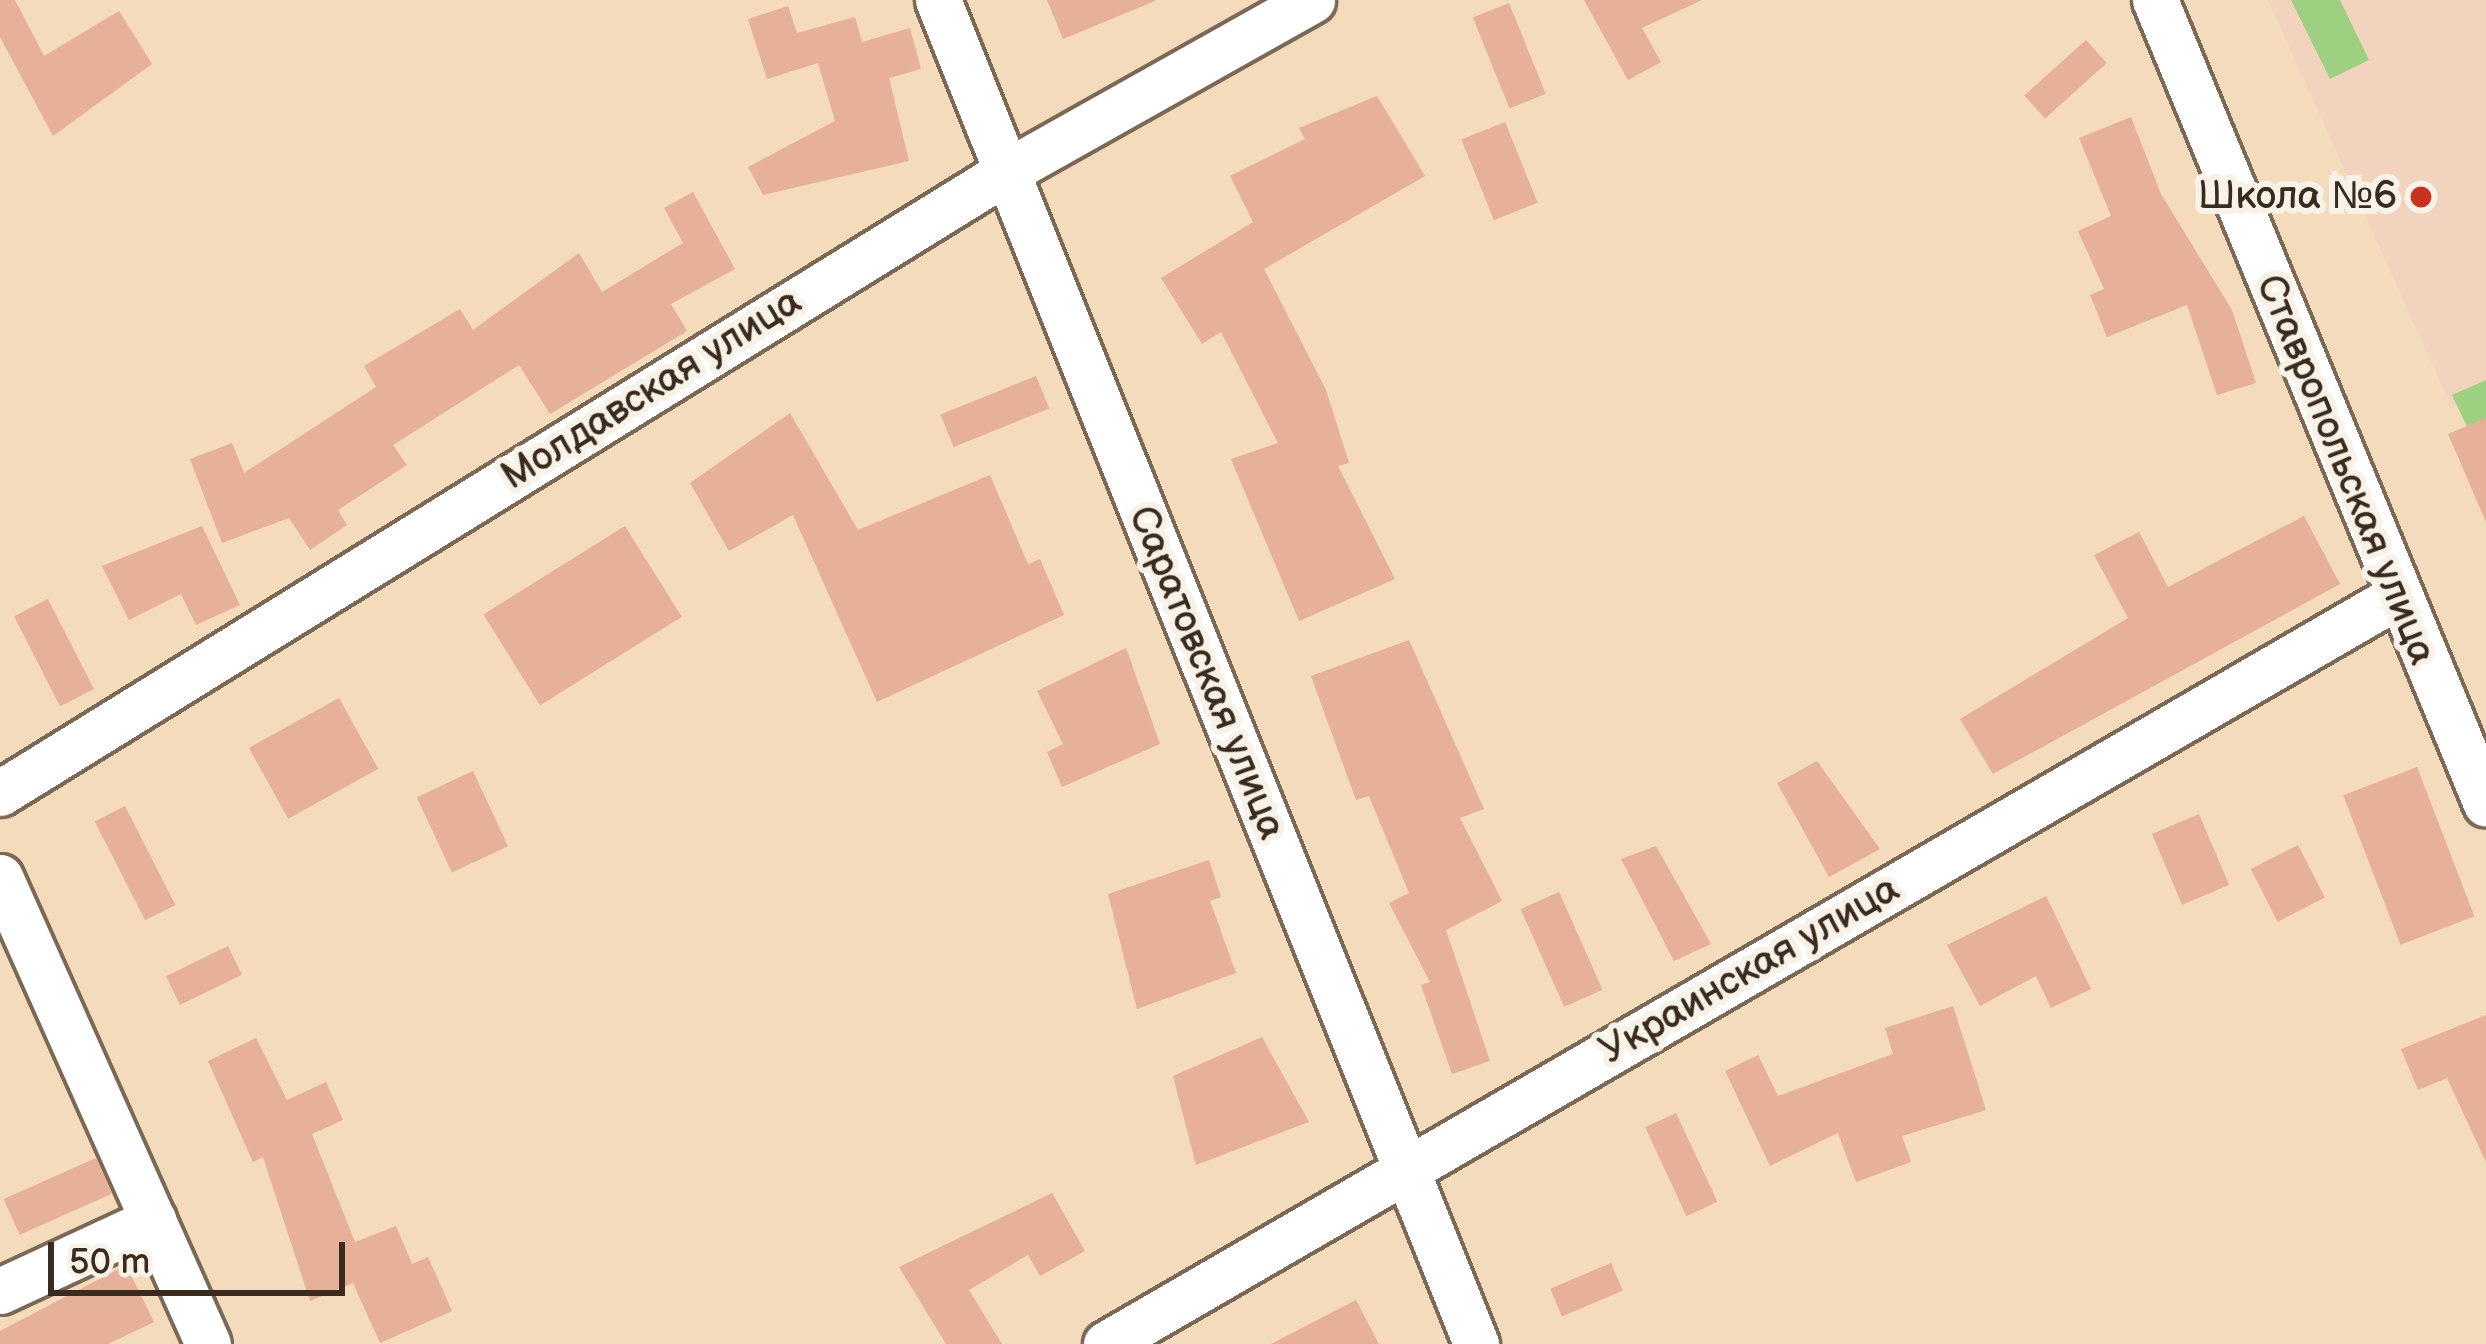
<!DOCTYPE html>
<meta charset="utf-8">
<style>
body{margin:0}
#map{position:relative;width:2486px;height:1344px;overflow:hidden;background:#f3dbbc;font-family:"Balsamiq Sans",sans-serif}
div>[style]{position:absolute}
.built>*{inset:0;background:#f2d4be}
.green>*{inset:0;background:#9dd081}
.building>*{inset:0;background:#e6b099;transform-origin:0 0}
.roads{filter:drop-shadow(3px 0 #7b6855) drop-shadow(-3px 0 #7b6855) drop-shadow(0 3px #7b6855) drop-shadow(0 -3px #7b6855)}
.minor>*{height:45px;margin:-22.5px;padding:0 22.5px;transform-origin:22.5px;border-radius:22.5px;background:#fff}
.dots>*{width:33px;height:33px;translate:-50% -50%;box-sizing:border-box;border:6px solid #f7f3e8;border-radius:50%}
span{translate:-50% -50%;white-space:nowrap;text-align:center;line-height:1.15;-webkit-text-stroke:12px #f7f3e8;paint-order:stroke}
.poi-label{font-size:39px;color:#3b2a1e}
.right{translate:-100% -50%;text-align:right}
.street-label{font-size:39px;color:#3b2a1e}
.scale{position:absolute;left:48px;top:1242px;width:297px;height:54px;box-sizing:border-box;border:6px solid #3b2a1e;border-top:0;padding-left:15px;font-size:36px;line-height:42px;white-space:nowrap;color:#3b2a1e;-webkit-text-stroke:9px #f7f3e8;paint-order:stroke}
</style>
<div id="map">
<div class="built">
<i style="clip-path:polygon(2268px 0,2486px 0,2486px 393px,2452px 408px)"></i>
</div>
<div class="green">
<i style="clip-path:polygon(2291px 0,2340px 0,2369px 60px,2330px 79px)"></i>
<i style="clip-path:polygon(2486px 380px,2486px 467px,2452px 395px)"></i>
</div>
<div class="building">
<i style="clip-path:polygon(0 0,15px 0,44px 56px,119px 11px,152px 64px,53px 136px,0 37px)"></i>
<i style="clip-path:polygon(1047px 0,1155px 0,1155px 1px,1063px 39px)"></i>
<i style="clip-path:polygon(1584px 0,1702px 0,1642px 28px,1661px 62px,1628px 80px)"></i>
<i style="left:1509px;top:3px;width:98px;height:39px;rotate:68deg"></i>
<i style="clip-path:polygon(788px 6px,797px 33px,855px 17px,862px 42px,910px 28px,921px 69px,889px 78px,909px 161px,763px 195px,748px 167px,835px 121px,818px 63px,767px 79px,748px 19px)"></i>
<i style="left:2086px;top:40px;width:31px;height:83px;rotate:48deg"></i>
<i style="clip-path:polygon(1377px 96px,1425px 176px,1264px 269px,1326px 390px,1349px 463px,1338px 466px,1395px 579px,1299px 621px,1231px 459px,1278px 443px,1221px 332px,1202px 344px,1161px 278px,1253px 222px,1230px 176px,1305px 139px,1299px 128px)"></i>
<i style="clip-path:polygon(2131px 117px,2161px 194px,2232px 310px,2256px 383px,2217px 395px,2187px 305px,2107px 337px,2090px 295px,2104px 289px,2078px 231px,2111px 216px,2079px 138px)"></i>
<i style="left:1505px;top:122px;width:87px;height:47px;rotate:68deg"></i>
<i style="clip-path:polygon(693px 192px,735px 269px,671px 304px,687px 331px,550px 414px,519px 365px,393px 445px,407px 465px,338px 510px,347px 525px,310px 550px,289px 518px,222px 543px,190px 459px,232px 443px,244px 473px,376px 387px,364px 366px,460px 309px,473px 330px,579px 253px,602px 292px,683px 243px,664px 208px)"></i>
<i style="left:1036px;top:376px;width:35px;height:103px;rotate:68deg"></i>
<i style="clip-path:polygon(790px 413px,858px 530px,990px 475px,1028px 564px,1040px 559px,1064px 615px,877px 702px,793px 515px,729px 551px,690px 483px)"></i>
<i style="clip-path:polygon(2486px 418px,2486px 522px,2448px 434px)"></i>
<i style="clip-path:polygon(2304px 516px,2340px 584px,1993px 774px,1960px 719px,2128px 618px,2094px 555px,2139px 532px,2168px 587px)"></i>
<i style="clip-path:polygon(202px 526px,240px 605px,196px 625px,181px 594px,129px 620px,102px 566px)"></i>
<i style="left:625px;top:526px;width:107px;height:167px;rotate:58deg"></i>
<i style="left:48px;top:599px;width:101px;height:38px;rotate:63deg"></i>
<i style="clip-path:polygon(1409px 640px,1484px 809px,1460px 818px,1502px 901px,1446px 930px,1490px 1061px,1452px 1074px,1421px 985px,1430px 982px,1389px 903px,1409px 893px,1369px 796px,1356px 800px,1311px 676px)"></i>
<i style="clip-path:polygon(1126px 648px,1160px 744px,1062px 787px,1047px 752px,1063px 744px,1037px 691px)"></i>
<i style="left:339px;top:698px;width:81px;height:103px;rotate:61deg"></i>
<i style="clip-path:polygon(1817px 761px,1880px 849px,1829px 877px,1777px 783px)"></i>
<i style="left:2417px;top:767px;width:160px;height:79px;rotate:69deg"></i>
<i style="left:473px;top:771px;width:83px;height:62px;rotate:65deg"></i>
<i style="left:125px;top:806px;width:111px;height:34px;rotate:63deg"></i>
<i style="left:2199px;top:814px;width:77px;height:51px;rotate:67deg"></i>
<i style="left:2298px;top:845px;width:59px;height:53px;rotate:63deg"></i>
<i style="clip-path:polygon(1656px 846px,1711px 944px,1674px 961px,1621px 859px)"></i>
<i style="clip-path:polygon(1209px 860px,1221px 897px,1210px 901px,1236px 973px,1137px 1009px,1108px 894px)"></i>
<i style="left:1559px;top:892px;width:107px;height:42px;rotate:66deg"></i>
<i style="clip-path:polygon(2046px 896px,2091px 989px,2051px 1008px,2036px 976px,1980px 1006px,1947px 945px)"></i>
<i style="left:228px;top:946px;width:32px;height:69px;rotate:64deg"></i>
<i style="clip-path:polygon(1953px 1006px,1986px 1110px,1902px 1136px,1911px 1162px,1856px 1182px,1838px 1133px,1770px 1166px,1725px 1071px,1758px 1055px,1778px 1096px,1893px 1054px,1885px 1028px)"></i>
<i style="clip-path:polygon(2486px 1015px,2486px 1162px,2447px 1078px,2418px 1090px,2401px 1049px)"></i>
<i style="clip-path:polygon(1262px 1037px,1309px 1122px,1196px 1165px,1173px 1076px)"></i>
<i style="clip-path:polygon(256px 1038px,287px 1100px,326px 1082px,343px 1120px,312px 1134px,355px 1242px,396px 1226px,412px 1264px,428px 1257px,452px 1311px,380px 1343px,353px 1283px,310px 1301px,263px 1157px,253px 1162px,208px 1061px)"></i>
<i style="left:1676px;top:1113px;width:98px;height:34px;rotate:65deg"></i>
<i style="left:96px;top:1158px;width:39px;height:101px;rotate:66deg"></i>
<i style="clip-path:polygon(1052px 1193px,1085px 1251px,1040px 1276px,1028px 1255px,969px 1290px,1002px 1344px,946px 1344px,899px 1267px)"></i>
<i style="left:1611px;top:1263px;width:30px;height:66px;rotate:67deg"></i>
<i style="clip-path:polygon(126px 1265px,154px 1322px,108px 1344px,0 1344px,0 1331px)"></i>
<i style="clip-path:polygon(1356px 1300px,1379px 1344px,1271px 1344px)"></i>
</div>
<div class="roads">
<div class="minor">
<i style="left:938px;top:0;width:1448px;rotate:68.18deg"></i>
<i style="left:2155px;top:0;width:869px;rotate:67.62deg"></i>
<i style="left:0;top:793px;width:1182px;rotate:-31.69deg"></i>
<i style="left:1006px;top:172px;width:351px;rotate:-29.3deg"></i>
<i style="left:0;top:877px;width:511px;rotate:65.99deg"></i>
<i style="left:0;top:1291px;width:169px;rotate:-24.9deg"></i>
<i style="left:1106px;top:1344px;width:1488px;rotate:-30.08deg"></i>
</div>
</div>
<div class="dots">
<i style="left:2421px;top:197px;background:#c8321e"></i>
</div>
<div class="poi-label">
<span class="right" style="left:2397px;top:197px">Школа №6</span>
</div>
<div class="street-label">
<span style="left:652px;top:390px;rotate:-32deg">Молдавская улица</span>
<span style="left:2345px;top:470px;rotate:68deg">Ставропольская улица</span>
<span style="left:1206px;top:673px;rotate:68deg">Саратовская улица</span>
<span style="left:1750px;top:971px;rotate:-30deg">Украинская улица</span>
</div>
<div class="scale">50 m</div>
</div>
